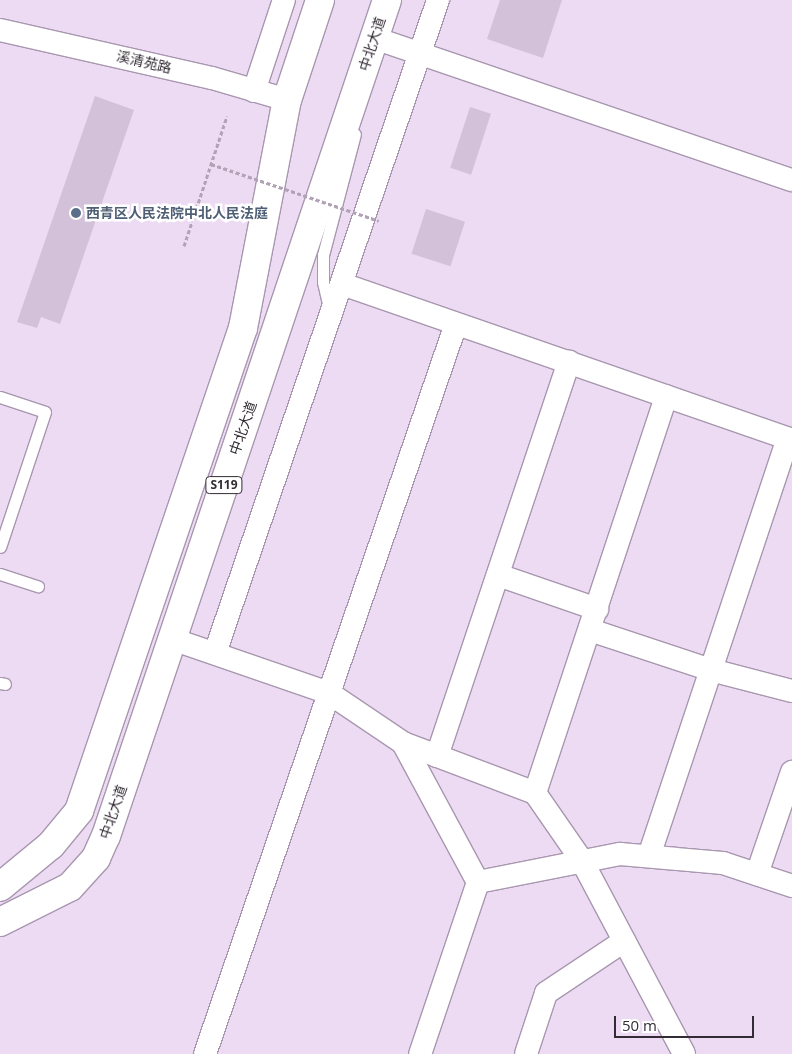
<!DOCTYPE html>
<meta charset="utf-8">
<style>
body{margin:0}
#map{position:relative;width:792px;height:1054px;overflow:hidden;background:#eddbf4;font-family:"Open Sans","Noto Sans SC",sans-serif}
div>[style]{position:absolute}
.building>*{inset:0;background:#d3c1da;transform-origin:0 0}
.path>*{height:3px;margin-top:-1.5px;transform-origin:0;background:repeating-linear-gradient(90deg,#b1a2b6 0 4px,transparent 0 6.5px)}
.roads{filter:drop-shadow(1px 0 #a897af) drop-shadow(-1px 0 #a897af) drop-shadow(0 1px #a897af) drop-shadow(0 -1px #a897af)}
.lane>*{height:11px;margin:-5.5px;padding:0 5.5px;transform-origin:5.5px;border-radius:5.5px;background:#fff}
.street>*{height:22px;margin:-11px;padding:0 11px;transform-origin:11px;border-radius:11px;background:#fff}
.highway>*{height:28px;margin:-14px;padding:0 14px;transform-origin:14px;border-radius:14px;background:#fff}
.path-bridge>*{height:3px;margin-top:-1.5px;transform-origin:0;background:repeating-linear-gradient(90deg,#b1a2b6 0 4px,transparent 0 6.5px)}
.dots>*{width:14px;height:14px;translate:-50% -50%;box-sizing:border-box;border:2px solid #fff;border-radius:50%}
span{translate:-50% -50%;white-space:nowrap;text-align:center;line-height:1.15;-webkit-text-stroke:5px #fff;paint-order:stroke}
.shield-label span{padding:1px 4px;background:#fff;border:1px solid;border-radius:4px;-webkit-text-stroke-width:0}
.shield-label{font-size:12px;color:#332c35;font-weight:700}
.street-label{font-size:14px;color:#332c35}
.service-label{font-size:14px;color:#4e5e75;font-weight:700}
.left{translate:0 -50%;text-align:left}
.scale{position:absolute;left:614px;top:1016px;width:140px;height:22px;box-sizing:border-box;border:2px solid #332c35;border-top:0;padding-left:6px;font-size:15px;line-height:18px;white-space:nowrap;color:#332c35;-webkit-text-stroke:4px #fff;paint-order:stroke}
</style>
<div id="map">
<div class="building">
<i style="clip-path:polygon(500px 0,562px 0,543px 58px,487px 39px)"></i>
<i style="clip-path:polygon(95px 96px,134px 110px,60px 324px,41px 317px,37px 328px,17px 322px)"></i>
<i style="left:470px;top:107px;width:22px;height:64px;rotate:18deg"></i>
<i style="left:426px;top:209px;width:41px;height:47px;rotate:18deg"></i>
</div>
<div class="path">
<i style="left:184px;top:246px;width:137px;rotate:-71.7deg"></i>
</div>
<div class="roads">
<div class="lane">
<i style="left:329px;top:308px;width:27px;rotate:-103deg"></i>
<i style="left:323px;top:282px;width:27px;rotate:-90deg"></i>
<i style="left:323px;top:255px;width:125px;rotate:-75.2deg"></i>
<i style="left:0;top:397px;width:47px;rotate:18.4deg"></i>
<i style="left:45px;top:412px;width:142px;rotate:108.4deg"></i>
<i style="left:0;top:574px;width:40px;rotate:18deg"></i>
<i style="left:0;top:683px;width:5px;rotate:11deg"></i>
</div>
<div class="street">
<i style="left:0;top:30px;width:217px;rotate:12.8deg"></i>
<i style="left:212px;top:78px;width:78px;rotate:16.3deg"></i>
<i style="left:374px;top:38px;width:441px;rotate:18.8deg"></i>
<i style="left:254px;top:91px;width:96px;rotate:-71.8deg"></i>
<i style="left:342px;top:284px;width:476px;rotate:19.1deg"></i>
<i style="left:498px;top:575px;width:105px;rotate:19deg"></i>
<i style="left:590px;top:630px;width:127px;rotate:18.3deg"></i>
<i style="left:711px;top:670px;width:84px;rotate:14.5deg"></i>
<i style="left:172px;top:639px;width:166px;rotate:19deg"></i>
<i style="left:329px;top:693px;width:89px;rotate:34deg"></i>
<i style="left:403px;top:743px;width:158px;rotate:61.7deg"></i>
<i style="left:478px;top:882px;width:182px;rotate:108.6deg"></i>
<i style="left:215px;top:653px;width:690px;rotate:-71.14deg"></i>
<i style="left:403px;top:743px;width:141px;rotate:20.7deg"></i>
<i style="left:535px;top:793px;width:83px;rotate:55.3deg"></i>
<i style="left:582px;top:861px;width:218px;rotate:62.1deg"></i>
<i style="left:437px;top:756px;width:416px;rotate:-71.5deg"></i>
<i style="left:535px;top:793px;width:418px;rotate:-71.7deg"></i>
<i style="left:649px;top:856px;width:440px;rotate:-71.6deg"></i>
<i style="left:757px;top:874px;width:108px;rotate:-71.1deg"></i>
<i style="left:478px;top:882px;width:145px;rotate:-11.2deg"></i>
<i style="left:620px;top:854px;width:103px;rotate:5deg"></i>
<i style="left:723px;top:863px;width:73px;rotate:18.4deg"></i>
<i style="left:205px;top:1054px;width:772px;rotate:-71.03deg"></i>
<i style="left:526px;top:1054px;width:64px;rotate:-71.8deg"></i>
<i style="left:546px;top:993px;width:94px;rotate:-33.7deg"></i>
</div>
<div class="highway">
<i style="left:0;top:887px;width:66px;rotate:-39.5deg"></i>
<i style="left:51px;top:845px;width:44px;rotate:-50.5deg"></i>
<i style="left:79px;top:811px;width:510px;rotate:-71.25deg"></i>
<i style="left:243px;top:328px;width:232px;rotate:-79.1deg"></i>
<i style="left:287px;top:100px;width:105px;rotate:-71.7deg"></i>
<i style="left:0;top:922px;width:78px;rotate:-26.6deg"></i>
<i style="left:70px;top:887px;width:39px;rotate:-48deg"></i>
<i style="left:96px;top:858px;width:24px;rotate:-66deg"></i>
<i style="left:106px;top:836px;width:882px;rotate:-71.42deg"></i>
</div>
</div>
<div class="path-bridge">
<i style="left:211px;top:164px;width:177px;rotate:18.7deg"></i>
</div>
<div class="dots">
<i style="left:76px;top:213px;background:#5c6f8a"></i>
</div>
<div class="shield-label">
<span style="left:224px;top:485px">S119</span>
</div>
<div class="street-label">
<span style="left:372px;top:44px;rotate:-72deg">中北大道</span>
<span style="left:144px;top:62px;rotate:13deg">溪清苑路</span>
<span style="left:243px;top:428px;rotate:-71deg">中北大道</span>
<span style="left:113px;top:812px;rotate:-71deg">中北大道</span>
</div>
<div class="service-label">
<span class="left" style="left:86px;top:213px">西青区人民法院中北人民法庭</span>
</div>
<div class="scale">50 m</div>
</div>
